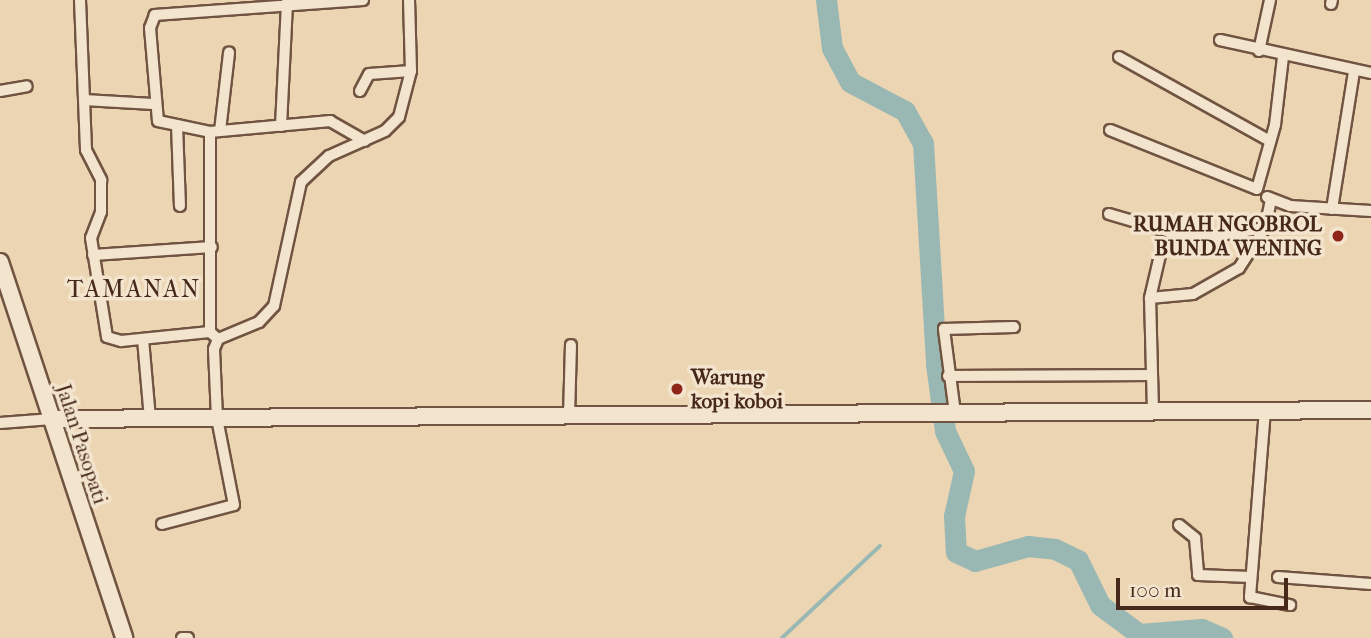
<!DOCTYPE html>
<style>
body{margin:0}
#map{position:relative;width:1371px;height:638px;overflow:hidden;background:#ecd5b2;font-family:"IM FELL French Canon",serif}
div>[style]{position:absolute}
.stream>*{height:3.5px;margin:-1.75px;padding:0 1.75px;transform-origin:1.75px;border-radius:1.75px;background:#9ab8b3}
.river>*{height:21px;margin:-10.5px;padding:0 10.5px;transform-origin:10.5px;border-radius:10.5px;background:#9ab8b3}
.roads{filter:drop-shadow(2px 0 #705441) drop-shadow(-2px 0 #705441) drop-shadow(0 2px #705441) drop-shadow(0 -2px #705441)}
.street>*{height:10px;margin:-5px;padding:0 5px;transform-origin:5px;border-radius:5px;background:#f3e4cd}
.secondary>*{height:16px;margin:-8px;padding:0 8px;transform-origin:8px;border-radius:8px;background:#f3e4cd}
.dots>*{width:19px;height:19px;translate:-50% -50%;box-sizing:border-box;border:4px solid #f3e4cd;border-radius:50%}
span{translate:-50% -50%;white-space:nowrap;text-align:center;line-height:1.15;-webkit-text-stroke:7px #f3e4cd;paint-order:stroke}
.poi-label{font-size:21px;color:#47291b;font-weight:700}
.right{translate:-100% -50%;text-align:right}
.left{translate:0 -50%;text-align:left}
.street-label{font-size:21px;color:#47291b}
.quarter-label{font-size:24px;color:#47291b;letter-spacing:2px}
.scale{position:absolute;left:1116px;top:578px;width:172px;height:32px;box-sizing:border-box;border:4px solid #47291b;border-top:0;padding-left:9px;font-size:21px;line-height:24px;white-space:nowrap;color:#47291b;-webkit-text-stroke:5px #f3e4cd;paint-order:stroke}
</style>
<div id="map">
<div class="stream">
<i style="left:782px;top:638px;width:134px;rotate:-43.2deg"></i>
</div>
<div class="river">
<i style="left:826px;top:0;width:48px;rotate:82.9deg"></i>
<i style="left:832px;top:48px;width:38px;rotate:62deg"></i>
<i style="left:850px;top:82px;width:62px;rotate:27.8deg"></i>
<i style="left:905px;top:111px;width:37px;rotate:61deg"></i>
<i style="left:923px;top:143px;width:221px;rotate:86.6deg"></i>
<i style="left:936px;top:364px;width:68px;rotate:82.3deg"></i>
<i style="left:945px;top:431px;width:44px;rotate:64.6deg"></i>
<i style="left:964px;top:471px;width:46px;rotate:102.5deg"></i>
<i style="left:954px;top:516px;width:36px;rotate:87deg"></i>
<i style="left:956px;top:552px;width:21px;rotate:25deg"></i>
<i style="left:975px;top:561px;width:55px;rotate:-15.8deg"></i>
<i style="left:1028px;top:546px;width:27px;rotate:6deg"></i>
<i style="left:1055px;top:549px;width:25px;rotate:26deg"></i>
<i style="left:1078px;top:560px;width:50px;rotate:63.9deg"></i>
<i style="left:1100px;top:605px;width:49px;rotate:36.6deg"></i>
<i style="left:1139px;top:634px;width:63px;rotate:-4.5deg"></i>
<i style="left:1202px;top:629px;width:22px;rotate:24deg"></i>
</div>
<div class="roads">
<div class="street">
<i style="left:80px;top:0;width:150px;rotate:87.7deg"></i>
<i style="left:86px;top:150px;width:34px;rotate:63deg"></i>
<i style="left:101px;top:180px;width:32px;rotate:90deg"></i>
<i style="left:101px;top:212px;width:28px;rotate:111deg"></i>
<i style="left:91px;top:238px;width:100px;rotate:80.8deg"></i>
<i style="left:107px;top:337px;width:15px;rotate:16deg"></i>
<i style="left:121px;top:341px;width:89px;rotate:-5.8deg"></i>
<i style="left:210px;top:332px;width:11px;rotate:41deg"></i>
<i style="left:363px;top:0;width:209px;rotate:175.9deg"></i>
<i style="left:155px;top:15px;width:14px;rotate:111deg"></i>
<i style="left:150px;top:28px;width:93px;rotate:85.1deg"></i>
<i style="left:158px;top:121px;width:53px;rotate:11.9deg"></i>
<i style="left:210px;top:132px;width:121px;rotate:-5.2deg"></i>
<i style="left:330px;top:121px;width:40px;rotate:29.7deg"></i>
<i style="left:1331px;top:4px;width:4px;rotate:-76deg"></i>
<i style="left:1220px;top:40px;width:155px;rotate:12.3deg"></i>
<i style="left:1259px;top:51px;width:52px;rotate:-77.8deg"></i>
<i style="left:1119px;top:57px;width:173px;rotate:29.1deg"></i>
<i style="left:0;top:91px;width:27px;rotate:-10deg"></i>
<i style="left:360px;top:91px;width:19px;rotate:-62deg"></i>
<i style="left:369px;top:74px;width:42px;rotate:-4.1deg"></i>
<i style="left:84px;top:100px;width:69px;rotate:3.3deg"></i>
<i style="left:177px;top:125px;width:81px;rotate:87.9deg"></i>
<i style="left:281px;top:126px;width:124px;rotate:-87.2deg"></i>
<i style="left:1110px;top:130px;width:158px;rotate:21.9deg"></i>
<i style="left:1257px;top:189px;width:66px;rotate:-74.3deg"></i>
<i style="left:1275px;top:125px;width:68px;rotate:-83.3deg"></i>
<i style="left:220px;top:131px;width:79px;rotate:-83.4deg"></i>
<i style="left:1267px;top:197px;width:25px;rotate:21deg"></i>
<i style="left:1290px;top:206px;width:81px;rotate:3.5deg"></i>
<i style="left:1332px;top:209px;width:140px;rotate:-80.9deg"></i>
<i style="left:1109px;top:214px;width:89px;rotate:16.4deg"></i>
<i style="left:1194px;top:239px;width:72px;rotate:-8.8deg"></i>
<i style="left:93px;top:255px;width:119px;rotate:-3.8deg"></i>
<i style="left:1150px;top:298px;width:44px;rotate:-76.9deg"></i>
<i style="left:210px;top:332px;width:200px;rotate:-90deg"></i>
<i style="left:143px;top:339px;width:80px;rotate:85deg"></i>
<i style="left:948px;top:376px;width:204px;rotate:-0.3deg"></i>
<i style="left:1265px;top:410px;width:188px;rotate:94.6deg"></i>
<i style="left:1250px;top:597px;width:41px;rotate:11.3deg"></i>
<i style="left:1153px;top:411px;width:113px;rotate:-91.5deg"></i>
<i style="left:1150px;top:298px;width:43px;rotate:-5.3deg"></i>
<i style="left:1193px;top:294px;width:53px;rotate:-29.5deg"></i>
<i style="left:1239px;top:268px;width:48px;rotate:-57deg"></i>
<i style="left:1265px;top:228px;width:29px;rotate:-78deg"></i>
<i style="left:955px;top:413px;width:85px;rotate:-97.5deg"></i>
<i style="left:944px;top:329px;width:70px;rotate:-1.6deg"></i>
<i style="left:569px;top:416px;width:71px;rotate:-88.4deg"></i>
<i style="left:0;top:423px;width:52px;rotate:-4.4deg"></i>
<i style="left:162px;top:524px;width:74px;rotate:-14.8deg"></i>
<i style="left:234px;top:505px;width:89px;rotate:-101.1deg"></i>
<i style="left:217px;top:418px;width:69px;rotate:-92.5deg"></i>
<i style="left:214px;top:349px;width:11px;rotate:-68deg"></i>
<i style="left:218px;top:339px;width:44px;rotate:-22.5deg"></i>
<i style="left:259px;top:322px;width:22px;rotate:-47deg"></i>
<i style="left:274px;top:306px;width:127px;rotate:-77.7deg"></i>
<i style="left:301px;top:182px;width:38px;rotate:-43deg"></i>
<i style="left:329px;top:156px;width:61px;rotate:-24.1deg"></i>
<i style="left:385px;top:131px;width:20px;rotate:-45deg"></i>
<i style="left:399px;top:117px;width:48px;rotate:-75.4deg"></i>
<i style="left:411px;top:71px;width:71px;rotate:-91.6deg"></i>
<i style="left:1179px;top:525px;width:21px;rotate:39deg"></i>
<i style="left:1195px;top:538px;width:37px;rotate:85deg"></i>
<i style="left:1198px;top:575px;width:53px;rotate:2.2deg"></i>
<i style="left:1278px;top:577px;width:93px;rotate:4.3deg"></i>
<i style="left:182px;top:638px;width:6px"></i>
</div>
<div class="secondary">
<i style="left:0;top:262px;width:396px;rotate:71.7deg"></i>
<i style="left:52px;top:419px;width:1319px;rotate:-0.39deg"></i>
</div>
</div>
<div class="dots">
<i style="left:1338px;top:236px;background:#8f2418"></i>
<i style="left:677px;top:389px;background:#8f2418"></i>
</div>
<div class="poi-label">
<span class="right" style="left:1322px;top:236px">RUMAH NGOBROL<br>BUNDA WENING</span>
<span class="left" style="left:691px;top:389px">Warung<br>kopi koboi</span>
</div>
<div class="street-label">
<span style="left:82px;top:444px;rotate:72deg">Jalan Pasopati</span>
</div>
<div class="quarter-label">
<span style="left:134px;top:290px">TAMANAN</span>
</div>
<div class="scale">100 m</div>
</div>
